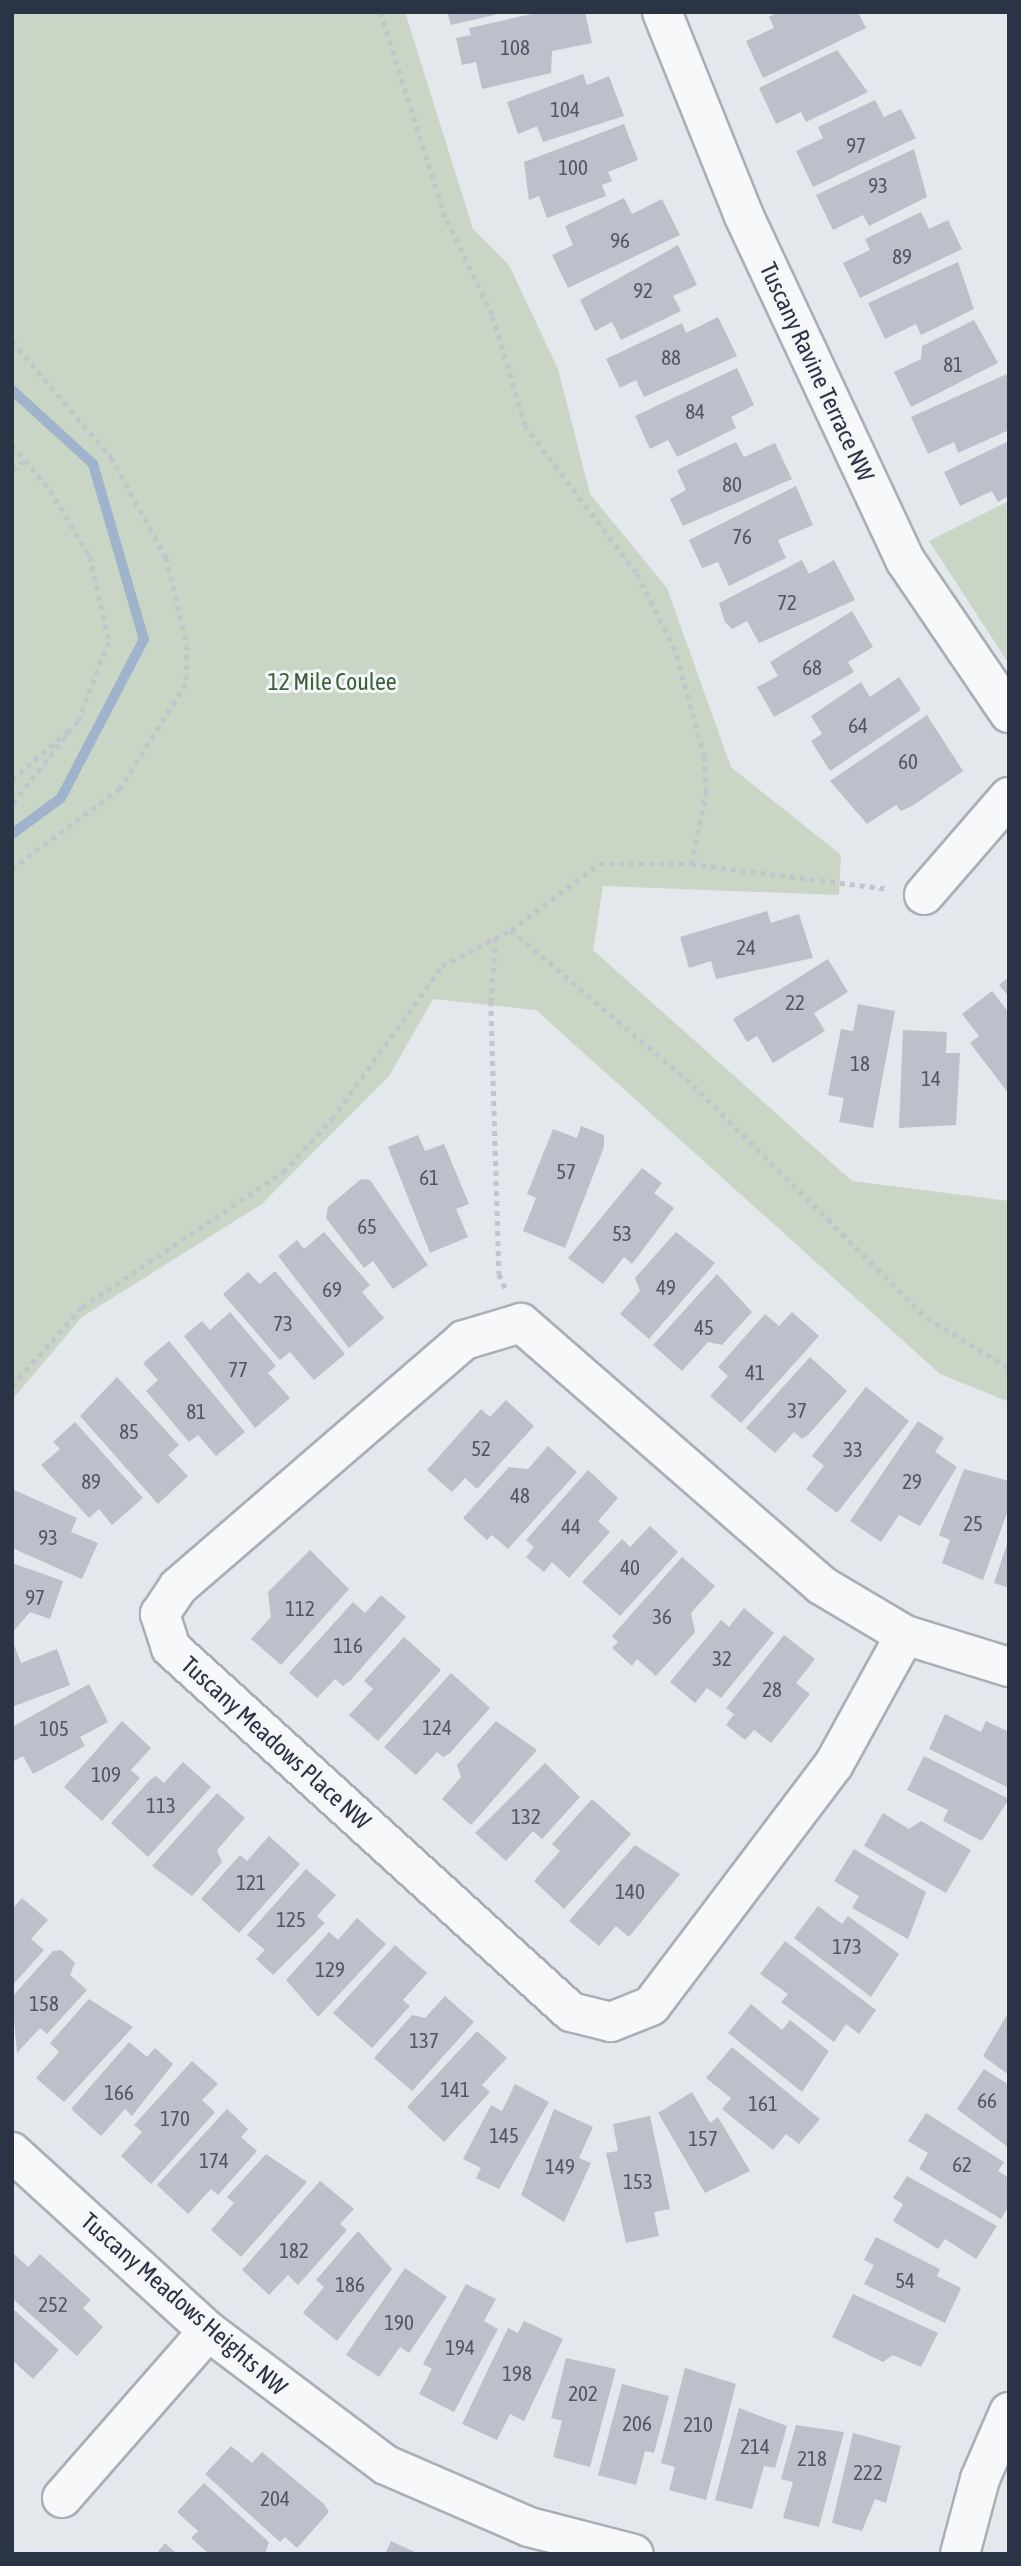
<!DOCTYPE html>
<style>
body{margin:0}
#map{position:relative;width:1021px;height:2566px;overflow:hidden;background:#e4e7ec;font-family:"Asap Condensed",sans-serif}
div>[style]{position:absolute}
.green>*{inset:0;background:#c9d6c5}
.stream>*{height:10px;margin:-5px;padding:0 5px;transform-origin:5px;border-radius:5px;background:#9fb4cc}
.building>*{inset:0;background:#bbc0ca}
.path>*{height:4.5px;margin-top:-2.25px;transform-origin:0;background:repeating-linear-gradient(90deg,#c2c5cb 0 5px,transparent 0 10px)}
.roads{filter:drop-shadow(2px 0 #a9aeb7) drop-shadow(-2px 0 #a9aeb7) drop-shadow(0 2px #a9aeb7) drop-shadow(0 -2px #a9aeb7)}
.street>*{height:38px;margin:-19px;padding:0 19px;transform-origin:19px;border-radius:19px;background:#f7f8fa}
span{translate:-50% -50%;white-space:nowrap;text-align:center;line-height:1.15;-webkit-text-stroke:6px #f4f6f9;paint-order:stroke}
.number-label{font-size:21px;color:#4f5766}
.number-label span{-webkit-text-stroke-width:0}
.street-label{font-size:24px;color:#2b3445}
.park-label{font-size:24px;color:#3f6138}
.frame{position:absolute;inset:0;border:14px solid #2b3445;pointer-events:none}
</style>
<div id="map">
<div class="green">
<i style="clip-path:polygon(12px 12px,405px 12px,473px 229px,509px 265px,558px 369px,590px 494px,667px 588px,731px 767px,841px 855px,839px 895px,603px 886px,593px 950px,852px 1181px,1009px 1201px,1009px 1402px,940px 1374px,536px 1010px,433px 999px,389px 1076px,262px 1204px,82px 1317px,12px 1400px)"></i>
<i style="clip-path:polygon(1009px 501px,1009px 664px,929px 541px)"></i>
</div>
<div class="stream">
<i style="left:12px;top:390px;width:110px;rotate:42.4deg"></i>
<i style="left:93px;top:464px;width:182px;rotate:73.8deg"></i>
<i style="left:144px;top:639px;width:179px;rotate:117.6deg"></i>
<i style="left:61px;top:798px;width:61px;rotate:143.7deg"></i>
</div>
<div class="building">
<i style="clip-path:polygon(447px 12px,503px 12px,503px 13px,451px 25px)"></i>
<i style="clip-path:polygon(541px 12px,585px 12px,592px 43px,552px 51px,551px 73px,482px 89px,476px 62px,462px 65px,456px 38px,471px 35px,469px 28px)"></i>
<i style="clip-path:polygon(778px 12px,858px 12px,866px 28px,763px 78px,746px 41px,774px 28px,769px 17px)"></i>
<i style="clip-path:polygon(837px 50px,868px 92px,806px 122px,801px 112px,776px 124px,759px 88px)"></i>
<i style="clip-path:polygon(583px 74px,587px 85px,609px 76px,624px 116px,543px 142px,537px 126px,518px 134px,507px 102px)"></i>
<i style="clip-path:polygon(875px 100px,884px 117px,901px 109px,916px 138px,813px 187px,796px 151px,823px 138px,818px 127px)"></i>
<i style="clip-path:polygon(624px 124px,638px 160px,608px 172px,612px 181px,602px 185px,606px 196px,547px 218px,539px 196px,529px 200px,524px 162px)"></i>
<i style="clip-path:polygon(914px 149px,927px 197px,869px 226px,863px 215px,833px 230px,816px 195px)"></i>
<i style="clip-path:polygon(624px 198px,632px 214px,662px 199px,680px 235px,568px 288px,552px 255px,573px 245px,565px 226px)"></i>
<i style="clip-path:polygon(921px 212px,929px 229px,948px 220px,962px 249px,860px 298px,843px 263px,870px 250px,865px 239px)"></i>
<i style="clip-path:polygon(678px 245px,697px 285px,673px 296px,681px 311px,621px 340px,612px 322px,595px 331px,580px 300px)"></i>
<i style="clip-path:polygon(958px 262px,974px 309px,921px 335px,916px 324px,885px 339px,868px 303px)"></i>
<i style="clip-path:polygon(718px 317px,737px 356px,644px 397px,636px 380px,620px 388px,606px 359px,682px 323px,686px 333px)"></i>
<i style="clip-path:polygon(974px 320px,998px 363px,911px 407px,894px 372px,921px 359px,922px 346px)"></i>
<i style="clip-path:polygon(737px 368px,754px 405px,731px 417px,736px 428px,677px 457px,668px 440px,650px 449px,635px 416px)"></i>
<i style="clip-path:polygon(1009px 373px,1009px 430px,958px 453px,954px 442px,928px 454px,911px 417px)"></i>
<i style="clip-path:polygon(1009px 441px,1009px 496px,998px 502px,992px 491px,960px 506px,944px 472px)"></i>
<i style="clip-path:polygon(736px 442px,744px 457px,775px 443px,792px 479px,683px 526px,670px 499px,686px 490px,677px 470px)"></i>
<i style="clip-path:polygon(796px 486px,813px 525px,778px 540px,786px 558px,729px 586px,718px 562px,702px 568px,689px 540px)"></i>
<i style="clip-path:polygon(802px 560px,809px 574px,834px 560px,855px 600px,759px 643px,747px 621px,732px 629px,725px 622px,719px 603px)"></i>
<i style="clip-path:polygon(852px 611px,873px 647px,848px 662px,854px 672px,774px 717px,757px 687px,778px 676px,770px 662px)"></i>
<i style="clip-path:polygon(899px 677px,921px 710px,830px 771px,811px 741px,822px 734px,811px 716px,861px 682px,870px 697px)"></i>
<i style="clip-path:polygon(927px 715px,963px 771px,912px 806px,901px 811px,896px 805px,867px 824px,830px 781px)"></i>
<i style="clip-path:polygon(767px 911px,771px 923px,799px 914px,813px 958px,716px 979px,711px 961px,689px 968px,680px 937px)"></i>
<i style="clip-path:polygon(828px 959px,848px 992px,814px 1013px,825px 1031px,773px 1063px,757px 1036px,747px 1042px,733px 1019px)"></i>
<i style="clip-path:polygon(1009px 977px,1009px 997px,999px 985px)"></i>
<i style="clip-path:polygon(992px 991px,1009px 1013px,1009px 1094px,970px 1043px,979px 1036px,962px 1014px)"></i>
<i style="clip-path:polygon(858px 1004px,895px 1011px,873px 1128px,839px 1122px,844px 1098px,828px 1095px,841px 1029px,853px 1031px)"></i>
<i style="clip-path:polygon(903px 1030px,947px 1032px,946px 1053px,960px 1053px,956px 1125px,899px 1128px)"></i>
<i style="clip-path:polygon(581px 1126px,604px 1135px,604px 1147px,565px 1248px,523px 1231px,536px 1198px,527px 1194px,553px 1129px,577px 1138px)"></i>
<i style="clip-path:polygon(418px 1135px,425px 1151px,444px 1144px,469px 1204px,456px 1209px,468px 1237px,430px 1253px,388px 1147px)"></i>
<i style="clip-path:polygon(642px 1168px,662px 1183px,654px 1193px,674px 1208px,632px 1264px,624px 1257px,603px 1284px,568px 1258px)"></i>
<i style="clip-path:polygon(361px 1179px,370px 1180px,428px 1265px,393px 1289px,373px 1261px,364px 1268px,326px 1218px,328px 1207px)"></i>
<i style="clip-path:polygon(324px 1232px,370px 1285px,362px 1292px,384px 1318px,349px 1348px,278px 1256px,297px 1240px,304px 1249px)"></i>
<i style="clip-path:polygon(676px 1232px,715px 1263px,649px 1339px,620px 1314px,640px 1291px,635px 1278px)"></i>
<i style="clip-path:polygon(275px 1271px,345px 1354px,314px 1380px,290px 1352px,280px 1360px,223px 1294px,248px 1272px,260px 1284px)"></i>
<i style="clip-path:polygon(717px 1274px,752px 1312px,722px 1345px,708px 1342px,682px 1371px,653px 1345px)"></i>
<i style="clip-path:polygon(230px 1312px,276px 1366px,268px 1373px,290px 1398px,255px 1428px,184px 1336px,202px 1321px,210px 1330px)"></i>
<i style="clip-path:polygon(792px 1312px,819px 1336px,741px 1423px,710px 1396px,728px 1376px,718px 1367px,765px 1314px,779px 1326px)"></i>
<i style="clip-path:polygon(169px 1341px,245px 1432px,216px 1456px,198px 1435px,189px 1442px,146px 1391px,158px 1380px,143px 1363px)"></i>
<i style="clip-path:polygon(810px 1357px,847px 1391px,808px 1435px,802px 1439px,794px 1432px,775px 1453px,746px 1428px)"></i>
<i style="clip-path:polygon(117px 1377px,179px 1445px,168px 1455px,188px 1476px,158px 1504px,80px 1416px)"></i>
<i style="clip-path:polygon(866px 1387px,909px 1421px,837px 1513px,806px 1489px,824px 1466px,812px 1456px)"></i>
<i style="clip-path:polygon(506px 1400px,534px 1426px,477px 1489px,465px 1478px,452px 1492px,427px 1470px,481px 1409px,490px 1417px)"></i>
<i style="clip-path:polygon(918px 1421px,944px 1438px,935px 1452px,957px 1467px,920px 1526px,899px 1515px,881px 1542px,850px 1521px)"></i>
<i style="clip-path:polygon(75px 1422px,143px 1498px,112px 1525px,99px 1509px,89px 1518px,41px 1465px,60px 1449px,53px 1442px)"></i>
<i style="clip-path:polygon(548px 1446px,577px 1472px,508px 1549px,492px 1535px,487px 1540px,463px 1518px,509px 1467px,528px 1469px)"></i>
<i style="clip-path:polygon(964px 1469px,1009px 1481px,1009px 1507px,983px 1580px,942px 1563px,950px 1540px,939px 1535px)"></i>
<i style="clip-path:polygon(588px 1470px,618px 1498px,598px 1521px,610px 1532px,569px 1578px,552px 1562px,544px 1572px,526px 1557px,534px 1547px,526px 1540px)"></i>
<i style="clip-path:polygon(12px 1489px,77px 1518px,71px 1532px,98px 1543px,82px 1579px,12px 1548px)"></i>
<i style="clip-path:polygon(650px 1526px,678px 1552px,620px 1616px,582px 1582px,622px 1539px,630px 1547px)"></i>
<i style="clip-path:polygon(1009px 1538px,1009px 1588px,994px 1583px)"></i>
<i style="clip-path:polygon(310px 1550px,349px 1589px,281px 1665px,251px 1639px,271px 1617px,268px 1592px)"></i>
<i style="clip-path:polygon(682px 1557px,715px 1586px,691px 1613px,695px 1632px,656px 1676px,637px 1659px,632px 1666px,612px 1648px,618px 1642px,612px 1636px)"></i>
<i style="clip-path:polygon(12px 1563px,63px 1581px,50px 1619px,30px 1612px,12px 1633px)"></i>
<i style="clip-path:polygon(381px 1595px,406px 1617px,350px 1681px,343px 1686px,335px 1679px,317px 1698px,289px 1673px,353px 1602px,365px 1613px)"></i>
<i style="clip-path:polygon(744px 1608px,774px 1633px,721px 1698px,707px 1688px,695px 1703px,670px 1682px,721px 1620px,729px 1627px)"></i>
<i style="clip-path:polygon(784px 1635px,815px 1659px,796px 1683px,810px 1694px,771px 1743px,754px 1730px,745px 1740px,726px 1725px,734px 1714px,726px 1708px)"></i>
<i style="clip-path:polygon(404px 1637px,441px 1670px,378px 1741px,349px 1715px,373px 1689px,364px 1681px)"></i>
<i style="clip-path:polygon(12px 1639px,21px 1663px,57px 1649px,70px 1685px,12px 1707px)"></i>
<i style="clip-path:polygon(451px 1673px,490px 1708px,450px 1753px,443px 1757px,437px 1752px,416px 1775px,384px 1747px)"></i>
<i style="clip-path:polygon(89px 1684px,108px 1722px,80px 1737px,85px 1746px,33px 1774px,23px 1756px,14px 1761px,12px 1727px)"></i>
<i style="clip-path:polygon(945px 1714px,981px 1732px,986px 1721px,1009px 1732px,1009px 1788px,929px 1749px)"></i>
<i style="clip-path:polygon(122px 1721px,151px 1748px,131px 1770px,140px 1778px,102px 1821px,64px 1787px)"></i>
<i style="clip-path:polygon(496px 1721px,537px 1750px,471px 1825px,442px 1799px,461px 1777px,457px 1765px)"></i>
<i style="clip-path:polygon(924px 1756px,1009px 1799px,982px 1841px,943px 1821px,948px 1810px,907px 1790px)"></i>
<i style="clip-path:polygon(183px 1762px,211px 1787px,148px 1857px,111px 1823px,150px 1780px,156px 1776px,164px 1783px)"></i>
<i style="clip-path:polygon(545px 1763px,580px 1797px,542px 1839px,533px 1831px,506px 1861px,475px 1833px)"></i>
<i style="clip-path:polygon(217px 1793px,245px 1818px,217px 1850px,222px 1862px,192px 1896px,152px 1866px)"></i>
<i style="clip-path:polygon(592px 1799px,631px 1834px,564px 1909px,534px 1881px,560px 1851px,552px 1844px)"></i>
<i style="clip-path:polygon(883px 1813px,909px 1829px,921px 1821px,971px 1850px,946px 1893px,864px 1846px)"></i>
<i style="clip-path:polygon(269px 1836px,300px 1864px,239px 1933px,201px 1899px,240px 1855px,247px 1861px)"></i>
<i style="clip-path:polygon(635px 1845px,680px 1874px,629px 1937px,616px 1926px,599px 1946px,569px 1921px)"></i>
<i style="clip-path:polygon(854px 1849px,926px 1892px,908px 1939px,852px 1908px,859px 1896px,834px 1881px)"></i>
<i style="clip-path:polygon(306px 1869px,336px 1895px,317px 1916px,325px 1923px,273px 1975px,256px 1959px,265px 1950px,247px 1935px)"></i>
<i style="clip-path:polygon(22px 1898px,48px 1920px,31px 1939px,44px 1950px,12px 1986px,12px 1909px)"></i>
<i style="clip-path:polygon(818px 1906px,842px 1924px,848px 1916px,899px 1954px,871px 1997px,794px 1938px)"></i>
<i style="clip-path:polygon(357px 1918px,386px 1944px,318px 2017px,286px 1980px,329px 1932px,338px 1940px)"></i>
<i style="clip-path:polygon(785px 1941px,876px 2010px,859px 2034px,846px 2024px,834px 2042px,781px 2002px,788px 1994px,760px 1974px)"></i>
<i style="clip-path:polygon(395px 1945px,427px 1973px,403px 2000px,410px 2006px,372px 2048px,333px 2013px)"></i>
<i style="clip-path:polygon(61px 1950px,75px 1963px,70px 1975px,87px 1990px,47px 2034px,40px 2028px,17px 2053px,12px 1997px,53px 1951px)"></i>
<i style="clip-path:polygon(445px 1996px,474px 2022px,412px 2091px,374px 2058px,412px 2015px,425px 2018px)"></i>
<i style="clip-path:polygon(89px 1999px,133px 2027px,64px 2102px,36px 2078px,59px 2052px,50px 2043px)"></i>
<i style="clip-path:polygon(751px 2004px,782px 2030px,790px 2020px,829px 2051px,802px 2092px,728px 2033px)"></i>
<i style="clip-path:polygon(1009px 2011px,1009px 2075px,983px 2056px)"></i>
<i style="clip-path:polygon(477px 2031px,507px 2058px,482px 2085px,490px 2092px,444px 2142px,407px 2107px)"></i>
<i style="clip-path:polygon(129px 2042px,147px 2057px,155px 2048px,173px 2064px,132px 2116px,125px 2109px,101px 2136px,71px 2109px)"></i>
<i style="clip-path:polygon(732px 2047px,820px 2119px,799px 2144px,786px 2134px,773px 2150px,722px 2109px,731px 2098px,706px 2078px)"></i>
<i style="clip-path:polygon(192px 2061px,218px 2084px,202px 2100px,215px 2112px,151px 2184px,121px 2156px,142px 2132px,134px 2125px)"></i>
<i style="clip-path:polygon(984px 2069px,1009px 2085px,1009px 2148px,957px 2109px)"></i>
<i style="clip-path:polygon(515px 2084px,549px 2102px,499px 2189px,476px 2178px,481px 2168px,463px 2159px,491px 2105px,502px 2111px)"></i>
<i style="clip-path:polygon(692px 2092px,710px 2123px,718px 2117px,750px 2171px,705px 2193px,658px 2113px)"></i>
<i style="clip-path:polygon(227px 2109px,248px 2129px,241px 2137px,257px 2151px,218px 2195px,211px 2189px,188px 2214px,157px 2185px)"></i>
<i style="clip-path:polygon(554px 2109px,593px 2127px,579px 2158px,591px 2163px,564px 2222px,521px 2195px)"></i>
<i style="clip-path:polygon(926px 2113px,1004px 2162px,998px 2171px,1009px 2178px,1009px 2206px,1001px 2219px,919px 2169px,928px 2153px,908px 2141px)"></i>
<i style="clip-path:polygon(650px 2116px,670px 2209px,654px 2212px,659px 2236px,626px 2243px,606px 2153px,618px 2151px,613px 2124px)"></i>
<i style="clip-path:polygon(266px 2154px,307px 2182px,241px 2257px,211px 2230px,234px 2203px,227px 2197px)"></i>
<i style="clip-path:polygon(907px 2176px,997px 2226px,976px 2259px,945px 2239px,938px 2249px,893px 2221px,903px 2204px,893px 2198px)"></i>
<i style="clip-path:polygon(320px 2181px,354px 2209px,340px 2224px,347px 2230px,298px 2285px,288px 2275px,269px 2295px,242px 2270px)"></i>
<i style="clip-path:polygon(358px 2231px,392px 2269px,337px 2341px,303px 2313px,324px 2287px,316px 2280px)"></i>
<i style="clip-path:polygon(876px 2237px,940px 2269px,937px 2276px,961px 2288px,945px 2323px,864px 2284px,874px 2265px,864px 2260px)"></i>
<i style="clip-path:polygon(12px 2252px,28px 2267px,40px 2254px,91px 2300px,83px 2308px,103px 2327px,77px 2356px,12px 2298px)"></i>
<i style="clip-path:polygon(405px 2268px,447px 2297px,409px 2353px,400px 2347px,379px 2377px,346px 2355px)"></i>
<i style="clip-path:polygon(466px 2284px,496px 2299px,484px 2321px,498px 2329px,454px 2412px,419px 2394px,432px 2369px,423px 2364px)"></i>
<i style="clip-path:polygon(853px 2294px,938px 2333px,921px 2367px,893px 2355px,883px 2362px,832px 2337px)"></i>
<i style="clip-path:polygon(12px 2308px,59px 2350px,33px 2379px,12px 2360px)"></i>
<i style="clip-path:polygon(524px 2321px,563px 2339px,524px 2421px,510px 2414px,497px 2440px,462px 2424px,508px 2328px,518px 2333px)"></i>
<i style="clip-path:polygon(566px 2358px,616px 2369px,590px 2467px,553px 2457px,562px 2421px,551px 2418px)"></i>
<i style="clip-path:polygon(685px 2368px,736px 2384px,706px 2500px,669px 2490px,675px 2467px,661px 2463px)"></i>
<i style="clip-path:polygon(622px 2384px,669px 2396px,654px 2453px,645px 2451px,636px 2485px,598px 2475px)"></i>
<i style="clip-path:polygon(739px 2408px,787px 2426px,775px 2468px,764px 2466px,752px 2509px,715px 2500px)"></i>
<i style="clip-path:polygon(796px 2425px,844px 2432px,819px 2527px,783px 2518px,793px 2482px,781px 2479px)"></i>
<i style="clip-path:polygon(853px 2433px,901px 2446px,886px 2503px,875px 2499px,862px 2531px,832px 2523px)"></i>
<i style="clip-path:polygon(231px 2446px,252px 2463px,262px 2452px,324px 2504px,329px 2512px,297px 2548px,285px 2537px,280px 2542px,205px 2474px)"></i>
<i style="clip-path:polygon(204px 2483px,269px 2542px,265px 2554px,209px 2554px,191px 2538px,198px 2531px,177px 2512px)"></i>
<i style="clip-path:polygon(391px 2541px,419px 2554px,385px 2554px)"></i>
<i style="clip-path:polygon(165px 2543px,177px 2554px,156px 2554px)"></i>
</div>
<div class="path">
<i style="left:12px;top:341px;width:153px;rotate:49.5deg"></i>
<i style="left:111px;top:457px;width:114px;rotate:61.2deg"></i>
<i style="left:166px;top:557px;width:90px;rotate:76.6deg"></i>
<i style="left:187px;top:645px;width:39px;rotate:91deg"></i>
<i style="left:186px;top:684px;width:124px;rotate:122.2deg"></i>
<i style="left:120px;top:789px;width:134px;rotate:143.5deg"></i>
<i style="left:12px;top:445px;width:59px;rotate:49.8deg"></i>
<i style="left:50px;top:490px;width:77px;rotate:58.8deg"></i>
<i style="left:90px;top:556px;width:88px;rotate:77.5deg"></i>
<i style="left:109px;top:642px;width:85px;rotate:111.4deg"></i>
<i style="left:78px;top:721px;width:107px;rotate:128.2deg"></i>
<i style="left:12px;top:470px;width:16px;rotate:-38deg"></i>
<i style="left:12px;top:780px;width:76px;rotate:-41.3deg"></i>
<i style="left:691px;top:864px;width:200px;rotate:7.2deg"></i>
<i style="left:511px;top:930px;width:239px;rotate:40.4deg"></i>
<i style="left:693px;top:1085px;width:330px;rotate:44.9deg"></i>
<i style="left:927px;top:1318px;width:96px;rotate:31.4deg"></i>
<i style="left:496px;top:938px;width:63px;rotate:94.5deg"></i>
<i style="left:491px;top:1001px;width:273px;rotate:88.3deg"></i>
<i style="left:499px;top:1274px;width:17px;rotate:66deg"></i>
<i style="left:12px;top:1386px;width:106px;rotate:-48.5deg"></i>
<i style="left:82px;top:1307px;width:242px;rotate:-33.9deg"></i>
<i style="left:283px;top:1172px;width:72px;rotate:-47.2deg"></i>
<i style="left:332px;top:1119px;width:188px;rotate:-54.3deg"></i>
<i style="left:442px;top:966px;width:78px;rotate:-27.6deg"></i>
<i style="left:511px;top:930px;width:110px;rotate:-36.9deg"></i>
<i style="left:599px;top:864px;width:92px"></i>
<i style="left:691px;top:864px;width:74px;rotate:-78.2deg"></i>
<i style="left:706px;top:792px;width:35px;rotate:-93deg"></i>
<i style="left:704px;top:757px;width:111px;rotate:-105.2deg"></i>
<i style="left:675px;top:650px;width:86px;rotate:-116.9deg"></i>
<i style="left:636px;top:573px;width:184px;rotate:-127.1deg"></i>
<i style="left:525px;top:426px;width:116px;rotate:-106.6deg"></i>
<i style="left:492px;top:315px;width:109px;rotate:-115.6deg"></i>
<i style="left:445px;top:217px;width:215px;rotate:-107.6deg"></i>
</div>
<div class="roads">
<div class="street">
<i style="left:662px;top:12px;width:218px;rotate:68.1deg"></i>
<i style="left:743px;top:214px;width:382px;rotate:64.9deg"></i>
<i style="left:905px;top:560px;width:185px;rotate:55.8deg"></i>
<i style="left:924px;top:895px;width:130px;rotate:-49.1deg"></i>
<i style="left:905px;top:1635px;width:147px;rotate:118.8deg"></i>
<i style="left:834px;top:1764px;width:303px;rotate:127.1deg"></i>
<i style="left:651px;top:2006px;width:43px;rotate:158.2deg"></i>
<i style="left:611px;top:2022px;width:41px;rotate:-166deg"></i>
<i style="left:571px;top:2012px;width:541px;rotate:-137.7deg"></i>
<i style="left:171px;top:1648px;width:36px;rotate:-108deg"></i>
<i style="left:160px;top:1614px;width:32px;rotate:-56deg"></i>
<i style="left:178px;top:1587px;width:378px;rotate:-40.8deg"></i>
<i style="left:464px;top:1340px;width:59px;rotate:-16.6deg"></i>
<i style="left:521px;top:1323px;width:398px;rotate:41.1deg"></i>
<i style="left:821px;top:1585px;width:98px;rotate:30.8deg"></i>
<i style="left:905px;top:1635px;width:109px;rotate:17.1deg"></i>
<i style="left:12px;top:2152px;width:265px;rotate:42.4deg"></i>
<i style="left:208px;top:2331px;width:223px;rotate:37deg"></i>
<i style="left:386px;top:2465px;width:156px;rotate:23.4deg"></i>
<i style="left:529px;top:2527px;width:108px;rotate:14.4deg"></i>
<i style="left:62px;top:2498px;width:222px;rotate:-48.8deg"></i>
<i style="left:960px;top:2554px;width:78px;rotate:-75.1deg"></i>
<i style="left:980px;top:2479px;width:73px;rotate:-66.6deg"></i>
</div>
</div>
<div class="number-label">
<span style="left:515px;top:47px">108</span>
<span style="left:565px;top:109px">104</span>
<span style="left:856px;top:145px">97</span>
<span style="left:573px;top:167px">100</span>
<span style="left:878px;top:185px">93</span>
<span style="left:620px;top:240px">96</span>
<span style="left:902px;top:256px">89</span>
<span style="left:643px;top:290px">92</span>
<span style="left:671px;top:357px">88</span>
<span style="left:953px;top:364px">81</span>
<span style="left:695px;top:411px">84</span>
<span style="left:732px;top:484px">80</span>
<span style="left:742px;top:536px">76</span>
<span style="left:787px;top:602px">72</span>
<span style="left:812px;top:667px">68</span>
<span style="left:858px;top:725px">64</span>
<span style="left:908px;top:761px">60</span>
<span style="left:746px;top:947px">24</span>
<span style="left:795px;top:1002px">22</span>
<span style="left:860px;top:1063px">18</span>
<span style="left:931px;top:1078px">14</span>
<span style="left:566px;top:1171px">57</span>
<span style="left:429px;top:1177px">61</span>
<span style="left:367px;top:1226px">65</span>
<span style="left:622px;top:1233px">53</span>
<span style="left:666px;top:1287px">49</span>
<span style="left:332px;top:1289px">69</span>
<span style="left:283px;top:1323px">73</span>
<span style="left:704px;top:1327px">45</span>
<span style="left:238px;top:1369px">77</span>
<span style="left:755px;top:1372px">41</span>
<span style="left:797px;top:1410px">37</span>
<span style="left:196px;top:1411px">81</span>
<span style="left:129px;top:1431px">85</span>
<span style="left:481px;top:1448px">52</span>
<span style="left:853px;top:1449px">33</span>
<span style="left:91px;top:1481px">89</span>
<span style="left:912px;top:1481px">29</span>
<span style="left:520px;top:1495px">48</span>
<span style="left:973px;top:1523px">25</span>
<span style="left:571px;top:1526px">44</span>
<span style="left:48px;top:1537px">93</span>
<span style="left:630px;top:1567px">40</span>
<span style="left:35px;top:1597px">97</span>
<span style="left:300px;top:1608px">112</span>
<span style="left:662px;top:1616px">36</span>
<span style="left:348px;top:1645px">116</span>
<span style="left:722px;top:1658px">32</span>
<span style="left:772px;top:1689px">28</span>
<span style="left:437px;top:1727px">124</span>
<span style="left:54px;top:1728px">105</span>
<span style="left:106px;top:1774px">109</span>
<span style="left:161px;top:1805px">113</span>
<span style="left:526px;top:1816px">132</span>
<span style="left:251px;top:1882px">121</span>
<span style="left:630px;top:1891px">140</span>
<span style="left:291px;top:1919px">125</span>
<span style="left:847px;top:1946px">173</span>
<span style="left:330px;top:1969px">129</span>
<span style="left:44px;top:2003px">158</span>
<span style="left:424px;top:2040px">137</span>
<span style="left:455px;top:2089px">141</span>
<span style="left:119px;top:2092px">166</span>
<span style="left:987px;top:2100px">66</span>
<span style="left:763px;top:2103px">161</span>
<span style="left:175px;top:2118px">170</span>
<span style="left:504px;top:2135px">145</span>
<span style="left:703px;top:2138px">157</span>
<span style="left:214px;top:2160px">174</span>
<span style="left:962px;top:2164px">62</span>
<span style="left:560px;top:2166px">149</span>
<span style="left:638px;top:2181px">153</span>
<span style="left:294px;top:2250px">182</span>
<span style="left:905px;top:2280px">54</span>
<span style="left:350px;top:2284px">186</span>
<span style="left:53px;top:2304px">252</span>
<span style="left:399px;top:2322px">190</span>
<span style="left:460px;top:2347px">194</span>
<span style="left:517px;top:2373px">198</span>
<span style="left:583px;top:2393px">202</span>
<span style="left:637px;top:2423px">206</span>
<span style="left:698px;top:2424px">210</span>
<span style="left:755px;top:2446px">214</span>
<span style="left:812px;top:2458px">218</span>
<span style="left:868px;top:2472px">222</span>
<span style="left:275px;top:2498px">204</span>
</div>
<div class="street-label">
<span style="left:817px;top:372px;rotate:65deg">Tuscany Ravine Terrace NW</span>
<span style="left:276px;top:1743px;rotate:42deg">Tuscany Meadows Place NW</span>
<span style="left:184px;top:2304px;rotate:41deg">Tuscany Meadows Heights NW</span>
</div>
<div class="park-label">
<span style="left:332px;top:682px">12 Mile Coulee</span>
</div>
<div class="frame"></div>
</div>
